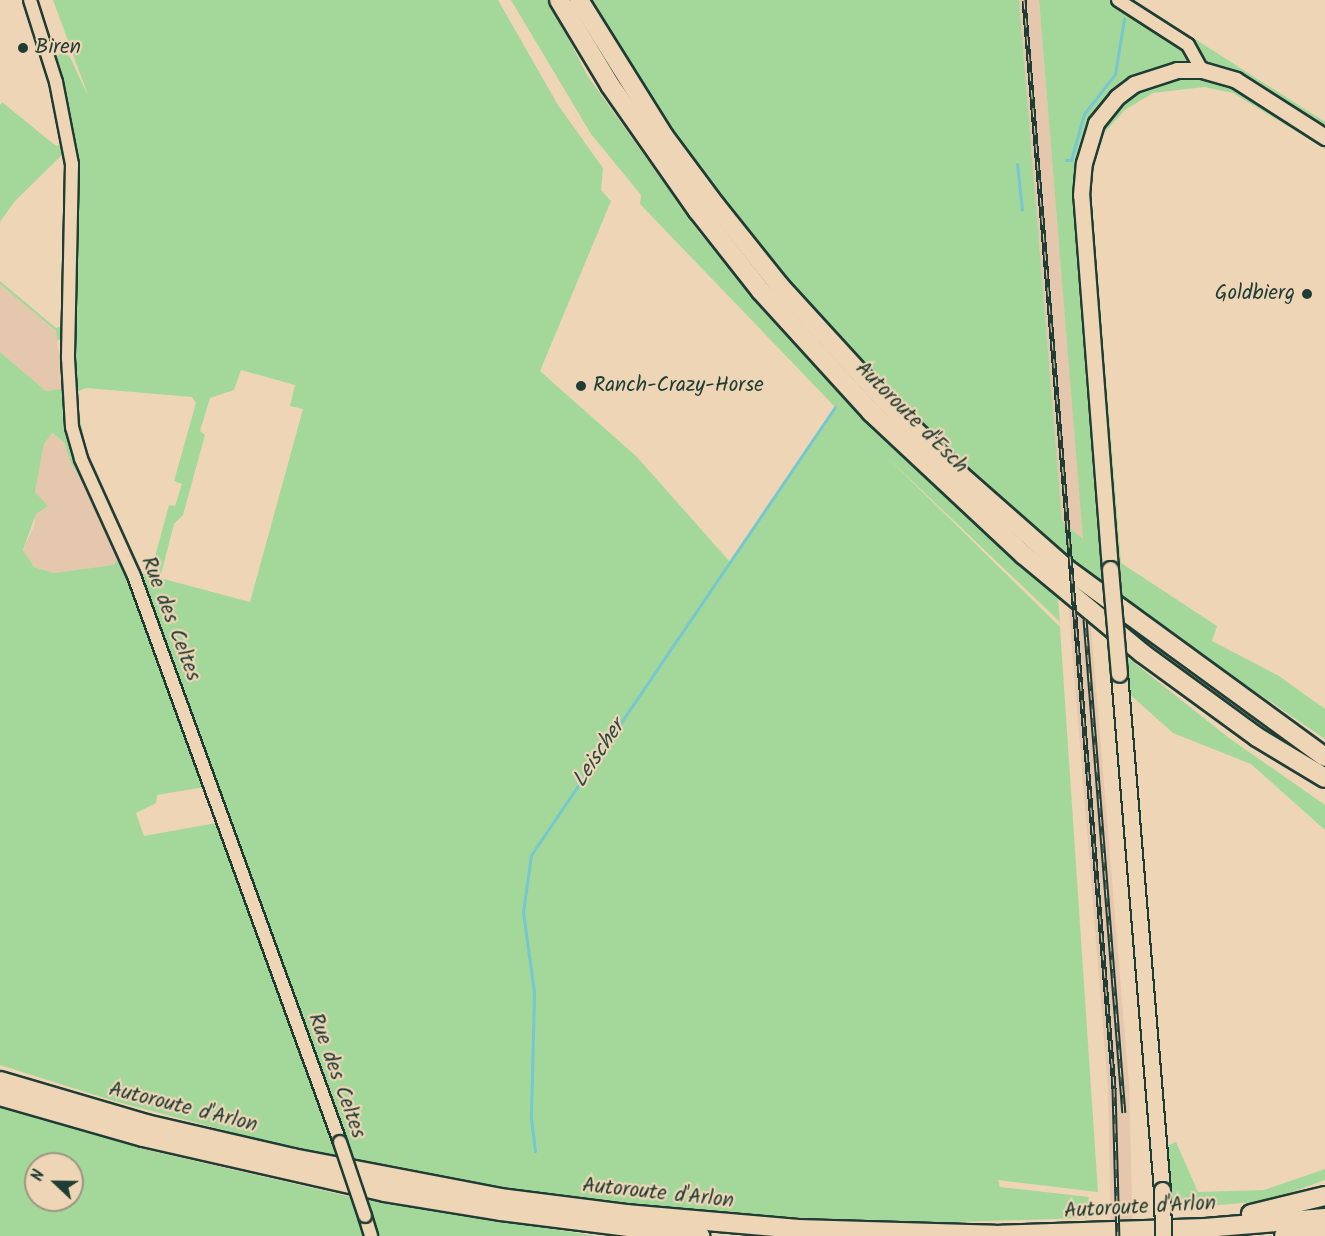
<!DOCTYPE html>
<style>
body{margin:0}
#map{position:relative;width:1325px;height:1236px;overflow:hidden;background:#eed5b6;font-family:Kalam,sans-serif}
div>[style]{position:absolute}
.built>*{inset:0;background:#e5c7ad}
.green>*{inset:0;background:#a4d89b}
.stream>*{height:3px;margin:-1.5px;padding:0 1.5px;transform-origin:1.5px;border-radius:1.5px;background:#77c7cf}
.roads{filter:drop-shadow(2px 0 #1f3d34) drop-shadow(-2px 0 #1f3d34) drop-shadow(0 2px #1f3d34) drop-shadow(0 -2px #1f3d34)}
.minor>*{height:12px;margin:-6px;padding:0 6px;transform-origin:6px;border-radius:6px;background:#eed5b6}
.major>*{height:15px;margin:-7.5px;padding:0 7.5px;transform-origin:7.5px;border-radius:7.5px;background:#eed5b6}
.highway>*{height:18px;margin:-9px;padding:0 9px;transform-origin:9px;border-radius:9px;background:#eed5b6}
.rail>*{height:5px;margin-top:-2.5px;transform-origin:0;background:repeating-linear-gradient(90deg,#eed5b6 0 9px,#1f3d34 0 18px);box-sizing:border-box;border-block:2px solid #1f3d34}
.bridges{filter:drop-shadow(2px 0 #1f3d34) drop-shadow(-2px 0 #1f3d34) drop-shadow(0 2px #1f3d34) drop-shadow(0 -2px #1f3d34)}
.minor-bridge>*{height:12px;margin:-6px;padding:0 6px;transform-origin:6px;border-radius:6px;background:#eed5b6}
.major-bridge>*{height:15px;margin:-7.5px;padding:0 7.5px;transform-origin:7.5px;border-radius:7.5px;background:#eed5b6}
.dots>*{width:16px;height:16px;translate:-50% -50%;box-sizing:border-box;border:3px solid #eed5b6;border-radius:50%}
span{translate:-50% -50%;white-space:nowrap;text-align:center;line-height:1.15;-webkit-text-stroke:4.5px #eed5b6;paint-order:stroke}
.poi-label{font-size:21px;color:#1f3d34}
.left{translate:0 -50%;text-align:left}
.right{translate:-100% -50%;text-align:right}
.street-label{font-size:21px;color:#1f3d34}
.water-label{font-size:22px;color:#284b44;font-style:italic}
.north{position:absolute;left:24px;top:1152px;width:60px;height:60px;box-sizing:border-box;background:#eed5b6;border:2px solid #9b9882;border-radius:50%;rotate:292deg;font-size:16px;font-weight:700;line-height:24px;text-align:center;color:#1f3d34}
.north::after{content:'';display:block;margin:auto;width:21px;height:27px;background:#1f3d34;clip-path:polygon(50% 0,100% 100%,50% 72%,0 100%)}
</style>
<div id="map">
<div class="built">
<i style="clip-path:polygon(1019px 0,1039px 0,1129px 1085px,1133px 1236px,1111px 1236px,1108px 1087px)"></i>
<i style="clip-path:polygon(0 284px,56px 331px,58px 350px,62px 354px,63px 389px,46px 391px,0 352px)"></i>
<i style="clip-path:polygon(51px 433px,64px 442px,71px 463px,101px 518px,120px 558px,113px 565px,54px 573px,34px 567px,23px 550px,35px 524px,35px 492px,44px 444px)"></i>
</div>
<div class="green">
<i style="clip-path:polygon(evenodd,53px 0,498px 0,558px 105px,603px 168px,601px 190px,611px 201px,540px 371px,637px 457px,730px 562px,835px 407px,640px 204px,641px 195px,591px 134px,511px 0,549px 0,587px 75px,699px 232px,840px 395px,1058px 598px,1060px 622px,886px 456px,1060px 627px,1098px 1192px,998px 1180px,1000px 1187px,1089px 1197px,1087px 1218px,922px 1223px,787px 1217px,671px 1210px,566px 1197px,425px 1175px,273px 1143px,114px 1101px,0 1065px,0 352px,46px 391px,62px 389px,62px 354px,69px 333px,57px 341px,56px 331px,0 284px,0 281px,56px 328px,62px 326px,67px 194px,63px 154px,15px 201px,0 222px,0 105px,2px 102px,56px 146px,69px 143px,48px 51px,56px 57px,62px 52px,70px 57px,89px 98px,53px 0,241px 370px,295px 385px,290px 406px,303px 409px,250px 602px,160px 578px,174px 524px,183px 515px,205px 435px,200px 431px,210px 398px,234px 390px,241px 370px,53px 0,86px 388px,192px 397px,196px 403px,174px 481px,182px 484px,175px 506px,169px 505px,150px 575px,141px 573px,87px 453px,75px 393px,86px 388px,53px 0,52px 433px,64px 442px,71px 463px,102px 518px,120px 558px,113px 565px,54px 573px,34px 567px,23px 550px,36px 514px,48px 506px,35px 492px,44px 444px,52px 433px,53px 0,205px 787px,216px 823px,144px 836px,136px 813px,156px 803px,157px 795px,205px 787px,53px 0,344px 1133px,347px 1143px,334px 1148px,330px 1138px,344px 1133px)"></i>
<i style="clip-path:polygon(589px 0,1019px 0,1062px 521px,1083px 539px,1039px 0,1134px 0,1325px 122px,1325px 149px,1233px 93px,1204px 87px,1153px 93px,1125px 110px,1105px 132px,1093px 164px,1091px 194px,1121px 563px,1217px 626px,1212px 641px,1279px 676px,1325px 709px,1325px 739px,1121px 600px,1008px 506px,898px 401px,763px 251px,673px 132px)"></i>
<i style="clip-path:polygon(1127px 657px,1229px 738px,1325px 805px,1325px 830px,1251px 764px,1173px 733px,1126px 691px)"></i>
<i style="clip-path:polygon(evenodd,0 1106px,143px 1149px,351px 1197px,596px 1236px,0 1236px,0 1106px,36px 1164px,72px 1164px,72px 1200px,36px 1200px,36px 1164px)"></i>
<i style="clip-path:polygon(1176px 1142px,1198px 1192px,1264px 1190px,1325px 1169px,1325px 1180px,1267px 1201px,1170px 1209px,1166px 1146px)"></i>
</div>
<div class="stream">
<i style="left:1066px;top:160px;width:5px"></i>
<i style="left:1071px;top:160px;width:48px;rotate:-74.2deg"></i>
<i style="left:1084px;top:114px;width:51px;rotate:-52.2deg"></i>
<i style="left:1115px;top:74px;width:56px;rotate:-80.7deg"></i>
<i style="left:1017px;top:164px;width:46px;rotate:83.8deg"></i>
<i style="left:535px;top:1151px;width:34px;rotate:-97deg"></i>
<i style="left:531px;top:1117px;width:125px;rotate:-88.6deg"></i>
<i style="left:534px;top:992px;width:81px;rotate:-97.8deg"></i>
<i style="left:523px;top:912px;width:58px;rotate:-82deg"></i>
<i style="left:531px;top:855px;width:541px;rotate:-55.84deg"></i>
</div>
<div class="roads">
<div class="minor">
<i style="left:30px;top:0;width:86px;rotate:72.4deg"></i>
<i style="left:56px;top:82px;width:84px;rotate:79deg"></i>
<i style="left:72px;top:164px;width:194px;rotate:91.2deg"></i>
<i style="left:68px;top:358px;width:69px;rotate:86.7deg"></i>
<i style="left:72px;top:427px;width:33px;rotate:74deg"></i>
<i style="left:81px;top:459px;width:128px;rotate:65.6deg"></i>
<i style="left:134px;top:576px;width:602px;rotate:70deg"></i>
<i style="left:1118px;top:0;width:83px;rotate:32.7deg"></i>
<i style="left:1188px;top:45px;width:29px;rotate:61deg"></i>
<i style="left:365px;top:1216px;width:21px;rotate:73deg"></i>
</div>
<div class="major">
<i style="left:1110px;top:569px;width:375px;rotate:-94.4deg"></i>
<i style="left:1081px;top:195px;width:32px;rotate:-85deg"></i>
<i style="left:1084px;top:163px;width:42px;rotate:-73.3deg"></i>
<i style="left:1096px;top:123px;width:33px;rotate:-51deg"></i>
<i style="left:1117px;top:97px;width:21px;rotate:-37deg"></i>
<i style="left:1134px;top:84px;width:45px;rotate:-18deg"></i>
<i style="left:1177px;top:70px;width:25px"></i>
<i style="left:1202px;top:70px;width:35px;rotate:16deg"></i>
<i style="left:1236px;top:80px;width:106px;rotate:32.6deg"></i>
<i style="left:1119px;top:674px;width:518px;rotate:85.24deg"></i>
</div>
<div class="highway">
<i style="left:559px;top:0;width:99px;rotate:59deg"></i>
<i style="left:610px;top:85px;width:154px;rotate:55.1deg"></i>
<i style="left:698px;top:211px;width:102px;rotate:51.8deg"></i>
<i style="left:761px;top:291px;width:164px;rotate:47.7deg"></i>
<i style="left:871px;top:412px;width:209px;rotate:43.1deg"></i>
<i style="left:1024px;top:555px;width:153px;rotate:39.7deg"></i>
<i style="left:1142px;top:653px;width:142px;rotate:36.1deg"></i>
<i style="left:1257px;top:737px;width:79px;rotate:31.1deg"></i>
<i style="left:579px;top:0;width:160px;rotate:58deg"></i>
<i style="left:664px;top:136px;width:87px;rotate:53.4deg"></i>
<i style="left:716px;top:206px;width:101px;rotate:51.4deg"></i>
<i style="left:779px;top:285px;width:156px;rotate:47.6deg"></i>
<i style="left:884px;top:400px;width:107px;rotate:44.6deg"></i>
<i style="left:960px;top:475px;width:142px;rotate:41.3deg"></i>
<i style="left:1067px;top:569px;width:319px;rotate:36.1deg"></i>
<i style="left:0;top:1081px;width:152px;rotate:16.4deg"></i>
<i style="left:146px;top:1124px;width:151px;rotate:13deg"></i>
<i style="left:293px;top:1158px;width:211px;rotate:10.9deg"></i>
<i style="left:500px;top:1198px;width:127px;rotate:7.2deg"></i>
<i style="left:626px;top:1214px;width:173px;rotate:5deg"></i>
<i style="left:798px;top:1229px;width:197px;rotate:1.7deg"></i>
<i style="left:995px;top:1235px;width:210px;rotate:-1.9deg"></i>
<i style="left:1205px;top:1228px;width:120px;rotate:-4.8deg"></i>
<i style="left:0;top:1096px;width:149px;rotate:16deg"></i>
<i style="left:143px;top:1137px;width:248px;rotate:12.8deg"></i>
<i style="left:385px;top:1192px;width:118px;rotate:9.3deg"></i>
<i style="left:501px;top:1211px;width:201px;rotate:7.2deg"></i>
<i style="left:1251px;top:1214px;width:76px;rotate:-13.7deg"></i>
<i style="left:1284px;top:1236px;width:41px;rotate:-4.2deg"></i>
</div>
</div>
<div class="rail">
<i style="left:1024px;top:0;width:1092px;rotate:85.27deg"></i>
<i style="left:1114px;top:1088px;width:148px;rotate:88.5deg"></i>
<i style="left:1085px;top:619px;width:495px;rotate:85.5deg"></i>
</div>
<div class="bridges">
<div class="minor-bridge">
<i style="left:340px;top:1142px;width:78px;rotate:71.3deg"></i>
</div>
<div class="major-bridge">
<i style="left:1110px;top:569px;width:105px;rotate:85.1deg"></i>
<i style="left:1162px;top:1190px;width:46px;rotate:88.8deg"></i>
</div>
</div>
<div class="dots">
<i style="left:23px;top:48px;background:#1f3d34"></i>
<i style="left:1307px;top:294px;background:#1f3d34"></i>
<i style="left:581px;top:386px;background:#1f3d34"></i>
</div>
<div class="poi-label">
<span class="left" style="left:35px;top:48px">Biren</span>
<span class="right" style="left:1295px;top:294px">Goldbierg</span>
<span class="left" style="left:593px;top:386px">Ranch-Crazy-Horse</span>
</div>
<div class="street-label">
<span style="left:911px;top:418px;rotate:45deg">Autoroute d'Esch</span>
<span style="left:170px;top:619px;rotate:69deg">Rue des Celtes</span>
<span style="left:336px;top:1076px;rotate:70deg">Rue des Celtes</span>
<span style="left:183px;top:1108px;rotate:14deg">Autoroute d'Arlon</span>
<span style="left:658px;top:1194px;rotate:6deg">Autoroute d'Arlon</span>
<span style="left:1140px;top:1208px;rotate:-3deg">Autoroute d'Arlon</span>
</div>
<div class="water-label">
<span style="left:599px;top:754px;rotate:-56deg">Leischer</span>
</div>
<div class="north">N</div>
</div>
